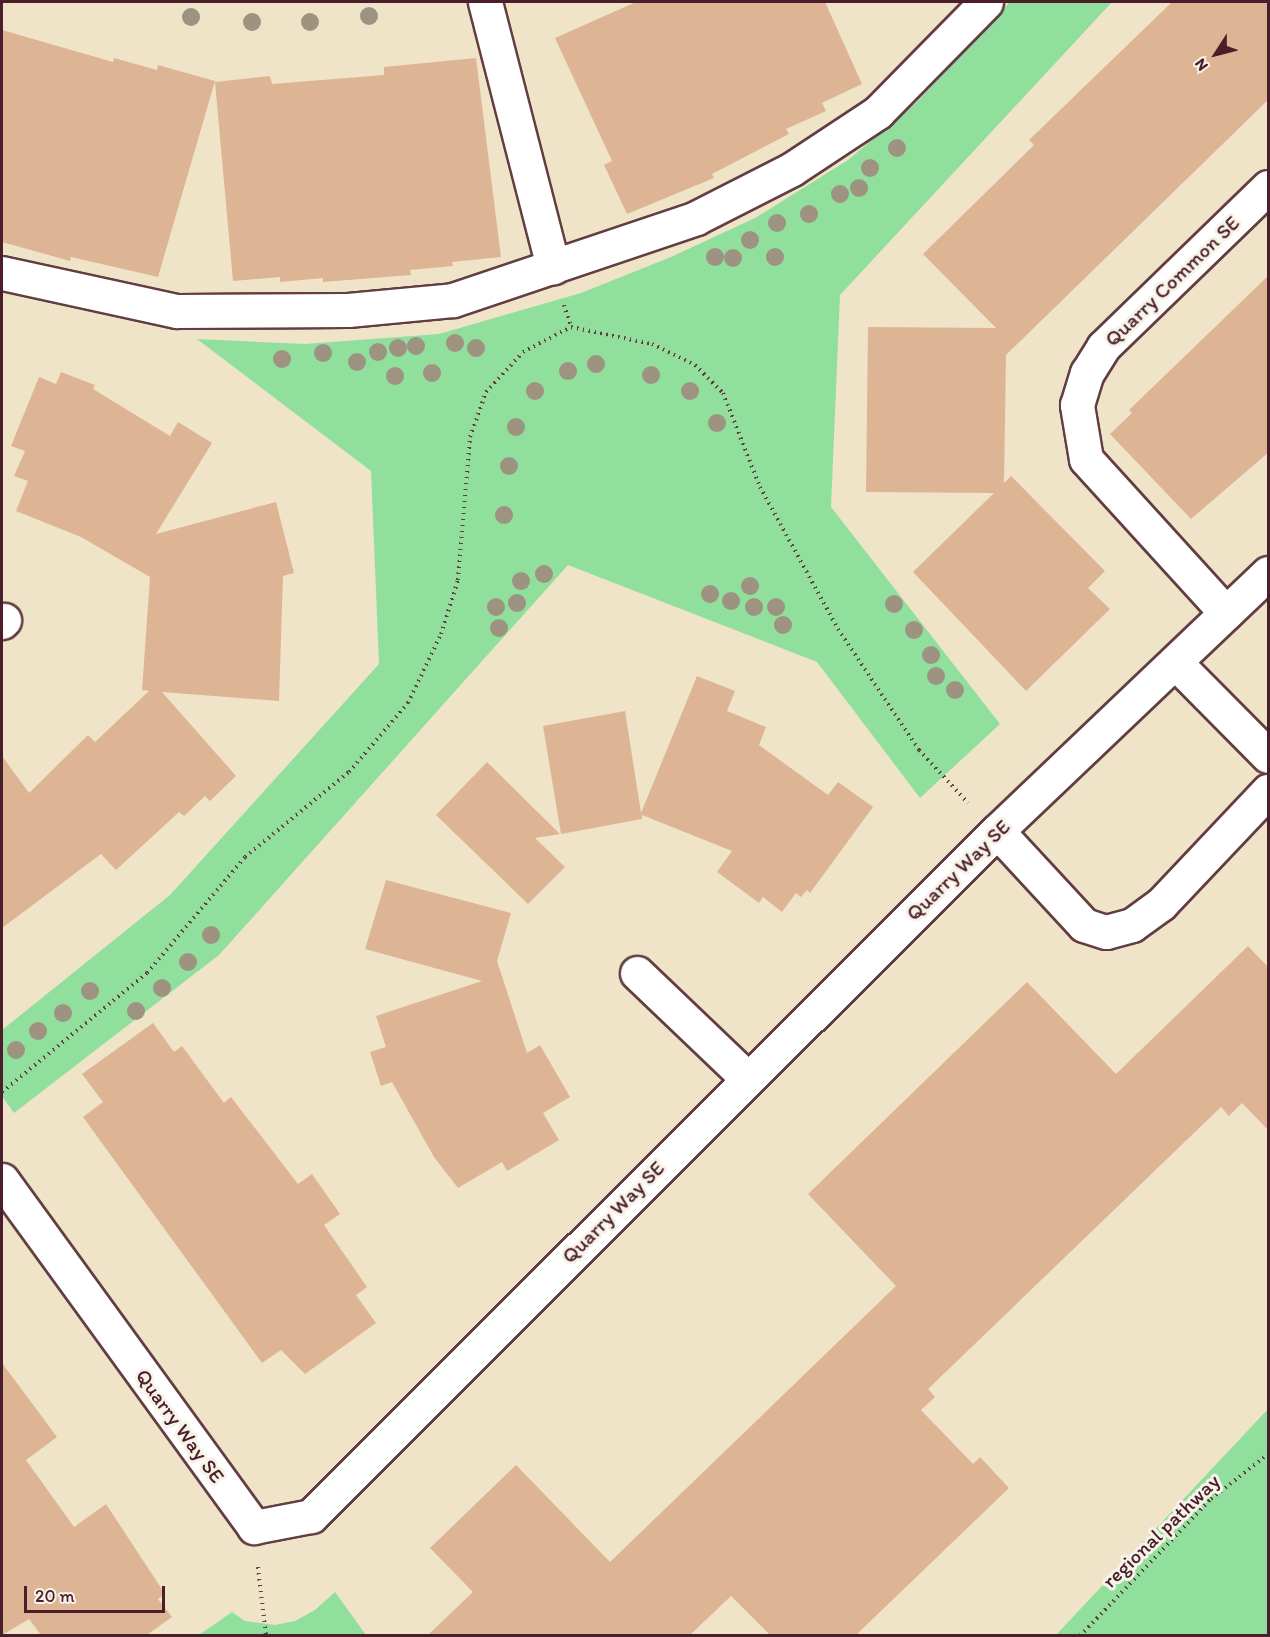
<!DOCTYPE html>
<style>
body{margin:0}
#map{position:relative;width:1270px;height:1637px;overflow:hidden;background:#efe4c7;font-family:Itim,sans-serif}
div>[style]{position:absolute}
.green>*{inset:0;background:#90df9d}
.building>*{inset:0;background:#ddb595}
.path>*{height:4px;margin-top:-2px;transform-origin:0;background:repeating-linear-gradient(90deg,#633d42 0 1.5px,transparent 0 6px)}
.roads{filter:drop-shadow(2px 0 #633d42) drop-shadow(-2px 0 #633d42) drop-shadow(0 2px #633d42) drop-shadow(0 -2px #633d42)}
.minor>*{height:33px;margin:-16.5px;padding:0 16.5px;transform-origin:16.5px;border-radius:16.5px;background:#fff}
.trees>*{width:18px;height:18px;margin:-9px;border-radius:50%;background:#9e9281}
span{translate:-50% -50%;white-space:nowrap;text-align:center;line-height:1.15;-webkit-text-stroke:6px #f7f3e8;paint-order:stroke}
.street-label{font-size:21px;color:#4a1f2b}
.frame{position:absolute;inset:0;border:3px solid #4a1f2b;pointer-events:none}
.north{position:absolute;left:1186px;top:24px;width:60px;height:60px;-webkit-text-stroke:4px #f7f3e8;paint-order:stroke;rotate:234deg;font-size:16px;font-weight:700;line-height:24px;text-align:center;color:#4a1f2b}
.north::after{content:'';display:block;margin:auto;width:21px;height:27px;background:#4a1f2b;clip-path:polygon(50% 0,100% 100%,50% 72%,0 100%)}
.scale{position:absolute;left:24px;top:1586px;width:141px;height:27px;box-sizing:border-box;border:3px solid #4a1f2b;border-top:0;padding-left:8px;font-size:18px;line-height:21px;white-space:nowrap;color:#4a1f2b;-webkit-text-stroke:4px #f7f3e8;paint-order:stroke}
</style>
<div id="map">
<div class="green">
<i style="clip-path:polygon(1010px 2px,1112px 2px,840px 295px,831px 507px,1000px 724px,920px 798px,817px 662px,568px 565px,219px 955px,14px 1113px,2px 1096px,2px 1030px,170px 895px,379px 664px,371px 471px,197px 339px,305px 344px,439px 334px,581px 293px,671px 257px,755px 218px,848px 160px,916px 103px)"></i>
<i style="clip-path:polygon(1268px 1409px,1268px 1635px,1056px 1635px)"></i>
<i style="clip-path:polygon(335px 1592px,366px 1635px,199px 1635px,232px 1612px,245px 1621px,275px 1625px,295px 1621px,315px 1610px)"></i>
</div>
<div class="building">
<i style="clip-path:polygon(636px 2px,825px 2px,862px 84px,822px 103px,826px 111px,786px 129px,789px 134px,712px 174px,714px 178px,627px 214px,604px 165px,612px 161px,555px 38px)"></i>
<i style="clip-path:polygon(1172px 2px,1269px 2px,1269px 99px,1006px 355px,1004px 483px,1011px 476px,1105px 571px,1088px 588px,1110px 609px,1026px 691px,913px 572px,994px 493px,866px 492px,868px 327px,996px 328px,923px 254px,1034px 145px,1029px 140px)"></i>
<i style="clip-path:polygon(2px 30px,113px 62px,114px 58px,157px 70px,158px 65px,215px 81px,158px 277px,71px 257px,70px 261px,2px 242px)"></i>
<i style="clip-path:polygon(476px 58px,501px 257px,452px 262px,453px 266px,410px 270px,411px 275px,323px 282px,323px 278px,280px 282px,280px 277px,233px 281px,215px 82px,270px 76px,272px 84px,384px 75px,384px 67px)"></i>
<i style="clip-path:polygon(1269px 275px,1269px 452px,1191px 519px,1110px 434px,1132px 413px,1129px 410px)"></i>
<i style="clip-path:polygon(61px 372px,95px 385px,93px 389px,170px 436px,178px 422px,212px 443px,156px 534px,276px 502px,294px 573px,283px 576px,279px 701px,162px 692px,236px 776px,210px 801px,205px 796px,184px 816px,179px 812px,116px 870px,101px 854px,2px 928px,2px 756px,29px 793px,88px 735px,95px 742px,149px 691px,142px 690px,150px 577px,81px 537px,16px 511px,28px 481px,14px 476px,25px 451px,11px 446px,39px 377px,56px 384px)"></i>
<i style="clip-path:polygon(697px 676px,735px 691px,727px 711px,766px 727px,759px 745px,828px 795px,838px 782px,873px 807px,810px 893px,807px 890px,801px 897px,796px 893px,782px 912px,763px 897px,759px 903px,717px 872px,732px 851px,642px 815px,642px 819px,561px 834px,543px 726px,625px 711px,641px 813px)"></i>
<i style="clip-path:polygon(487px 762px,560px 834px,535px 838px,565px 867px,528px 904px,436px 815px)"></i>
<i style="clip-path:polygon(386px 880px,511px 913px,497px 961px,527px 1053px,540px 1045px,570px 1097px,543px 1113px,559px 1140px,507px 1171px,502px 1162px,458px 1188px,434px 1157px,392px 1082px,381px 1086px,370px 1052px,386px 1047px,376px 1016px,482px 981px,365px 949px)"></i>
<i style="clip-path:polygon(1248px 946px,1269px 968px,1269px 1131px,1242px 1103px,1229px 1116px,1221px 1107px,928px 1389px,935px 1397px,921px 1410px,973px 1464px,980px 1457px,1009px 1488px,856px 1635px,770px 1635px,731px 1596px,690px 1635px,428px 1635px,473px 1592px,430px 1548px,516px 1465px,610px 1562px,896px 1286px,808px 1194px,1027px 982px,1116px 1074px)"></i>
<i style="clip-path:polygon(153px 1023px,174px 1052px,182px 1046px,224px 1103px,231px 1097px,298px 1184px,312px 1174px,340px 1214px,324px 1225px,367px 1287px,356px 1295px,376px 1323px,305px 1374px,281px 1350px,262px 1363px,83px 1117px,103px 1102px,82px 1074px)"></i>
<i style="clip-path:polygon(2px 1363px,57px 1437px,26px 1460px,74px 1527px,106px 1504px,165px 1594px,158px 1599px,172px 1617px,147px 1635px,41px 1635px,29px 1619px,2px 1635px)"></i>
</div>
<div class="path">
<i style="left:564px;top:305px;width:23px;rotate:72deg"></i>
<i style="left:2px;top:1092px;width:188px;rotate:-39.4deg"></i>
<i style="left:147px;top:973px;width:152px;rotate:-49.8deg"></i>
<i style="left:245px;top:857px;width:134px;rotate:-39.3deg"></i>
<i style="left:349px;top:772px;width:91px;rotate:-49.5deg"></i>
<i style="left:408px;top:703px;width:76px;rotate:-64.4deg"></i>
<i style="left:441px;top:634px;width:57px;rotate:-72.5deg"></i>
<i style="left:458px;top:580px;width:144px;rotate:-85.2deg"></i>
<i style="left:470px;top:437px;width:48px;rotate:-70.4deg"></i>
<i style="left:486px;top:392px;width:54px;rotate:-47.2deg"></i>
<i style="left:523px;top:352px;width:54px;rotate:-27.5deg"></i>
<i style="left:571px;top:327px;width:83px;rotate:11.9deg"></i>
<i style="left:652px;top:344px;width:48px;rotate:26deg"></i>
<i style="left:695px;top:365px;width:40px;rotate:45deg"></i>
<i style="left:723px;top:393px;width:101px;rotate:68.5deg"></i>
<i style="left:760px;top:487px;width:162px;rotate:61.2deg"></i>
<i style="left:838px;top:629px;width:146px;rotate:56.2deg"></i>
<i style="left:919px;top:750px;width:72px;rotate:47.2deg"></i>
<i style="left:258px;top:1567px;width:69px;rotate:83.4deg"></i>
<i style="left:1080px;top:1636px;width:190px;rotate:-46.3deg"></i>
<i style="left:1211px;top:1499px;width:73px;rotate:-38.3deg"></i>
</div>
<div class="roads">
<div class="minor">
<i style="left:485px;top:2px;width:274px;rotate:75.6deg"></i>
<i style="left:2px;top:273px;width:179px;rotate:12.3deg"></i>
<i style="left:177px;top:311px;width:171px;rotate:-0.3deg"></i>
<i style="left:348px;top:310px;width:105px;rotate:-5.4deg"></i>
<i style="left:453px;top:300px;width:256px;rotate:-18.6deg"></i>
<i style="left:696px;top:218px;width:108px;rotate:-27deg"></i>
<i style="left:792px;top:169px;width:103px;rotate:-33.5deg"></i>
<i style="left:878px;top:112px;width:154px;rotate:-45.5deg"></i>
<i style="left:1226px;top:613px;width:208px;rotate:-132.3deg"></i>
<i style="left:1086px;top:459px;width:55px;rotate:-99.5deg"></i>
<i style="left:1077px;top:405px;width:34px;rotate:-73deg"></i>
<i style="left:1087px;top:373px;width:31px;rotate:-58deg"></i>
<i style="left:1103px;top:347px;width:230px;rotate:-44.1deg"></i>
<i style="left:2px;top:622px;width:3px;rotate:-45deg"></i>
<i style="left:1175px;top:662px;width:132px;rotate:45.3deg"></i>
<i style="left:997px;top:831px;width:128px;rotate:47.2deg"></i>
<i style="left:1084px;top:925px;width:23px;rotate:18deg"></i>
<i style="left:1106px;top:932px;width:27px;rotate:-15deg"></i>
<i style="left:1132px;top:925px;width:36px;rotate:-36deg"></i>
<i style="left:1161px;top:904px;width:156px;rotate:-46.6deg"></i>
<i style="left:637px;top:973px;width:152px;rotate:43.7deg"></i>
<i style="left:2px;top:1180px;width:429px;rotate:54deg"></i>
<i style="left:254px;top:1527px;width:58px;rotate:-10.9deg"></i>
<i style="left:311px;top:1516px;width:969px;rotate:-44.96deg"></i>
<i style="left:997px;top:831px;width:374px;rotate:-43.6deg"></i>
</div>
</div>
<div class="trees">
<i style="left:369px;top:16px"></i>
<i style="left:191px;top:17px"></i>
<i style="left:252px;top:22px"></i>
<i style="left:310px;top:22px"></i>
<i style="left:897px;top:148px"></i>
<i style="left:870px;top:168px"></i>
<i style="left:859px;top:188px"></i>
<i style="left:840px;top:194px"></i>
<i style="left:809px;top:214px"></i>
<i style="left:777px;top:223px"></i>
<i style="left:750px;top:240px"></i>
<i style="left:715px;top:257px"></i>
<i style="left:775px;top:257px"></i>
<i style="left:733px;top:258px"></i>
<i style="left:455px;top:343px"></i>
<i style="left:416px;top:346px"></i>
<i style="left:398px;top:348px"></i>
<i style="left:476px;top:348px"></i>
<i style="left:378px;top:352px"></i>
<i style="left:323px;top:353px"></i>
<i style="left:282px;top:359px"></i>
<i style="left:357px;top:362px"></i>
<i style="left:596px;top:364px"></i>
<i style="left:568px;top:371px"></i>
<i style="left:432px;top:373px"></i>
<i style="left:651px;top:375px"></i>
<i style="left:395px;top:376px"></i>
<i style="left:535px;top:391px"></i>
<i style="left:690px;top:391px"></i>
<i style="left:717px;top:423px"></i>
<i style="left:516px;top:427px"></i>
<i style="left:509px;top:466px"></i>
<i style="left:504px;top:515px"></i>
<i style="left:544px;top:574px"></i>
<i style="left:521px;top:581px"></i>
<i style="left:750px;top:586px"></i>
<i style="left:710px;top:594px"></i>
<i style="left:731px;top:601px"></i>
<i style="left:517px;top:603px"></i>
<i style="left:894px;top:604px"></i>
<i style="left:496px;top:607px"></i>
<i style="left:754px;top:607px"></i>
<i style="left:776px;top:607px"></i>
<i style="left:783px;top:625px"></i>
<i style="left:499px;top:628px"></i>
<i style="left:914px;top:630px"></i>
<i style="left:931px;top:655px"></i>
<i style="left:936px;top:676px"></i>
<i style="left:955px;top:690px"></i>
<i style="left:211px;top:935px"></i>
<i style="left:188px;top:962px"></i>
<i style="left:162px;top:988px"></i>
<i style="left:90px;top:991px"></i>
<i style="left:136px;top:1011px"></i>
<i style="left:63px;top:1013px"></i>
<i style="left:38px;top:1031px"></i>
<i style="left:16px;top:1050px"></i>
</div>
<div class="street-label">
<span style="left:1172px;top:281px;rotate:-44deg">Quarry Common SE</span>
<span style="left:958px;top:870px;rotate:-44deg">Quarry Way SE</span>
<span style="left:613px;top:1212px;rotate:-45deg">Quarry Way SE</span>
<span style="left:180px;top:1426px;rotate:54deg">Quarry Way SE</span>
<span style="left:1161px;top:1531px;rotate:-44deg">regional pathway</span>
</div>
<div class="frame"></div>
<div class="north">N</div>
<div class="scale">20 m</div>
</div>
